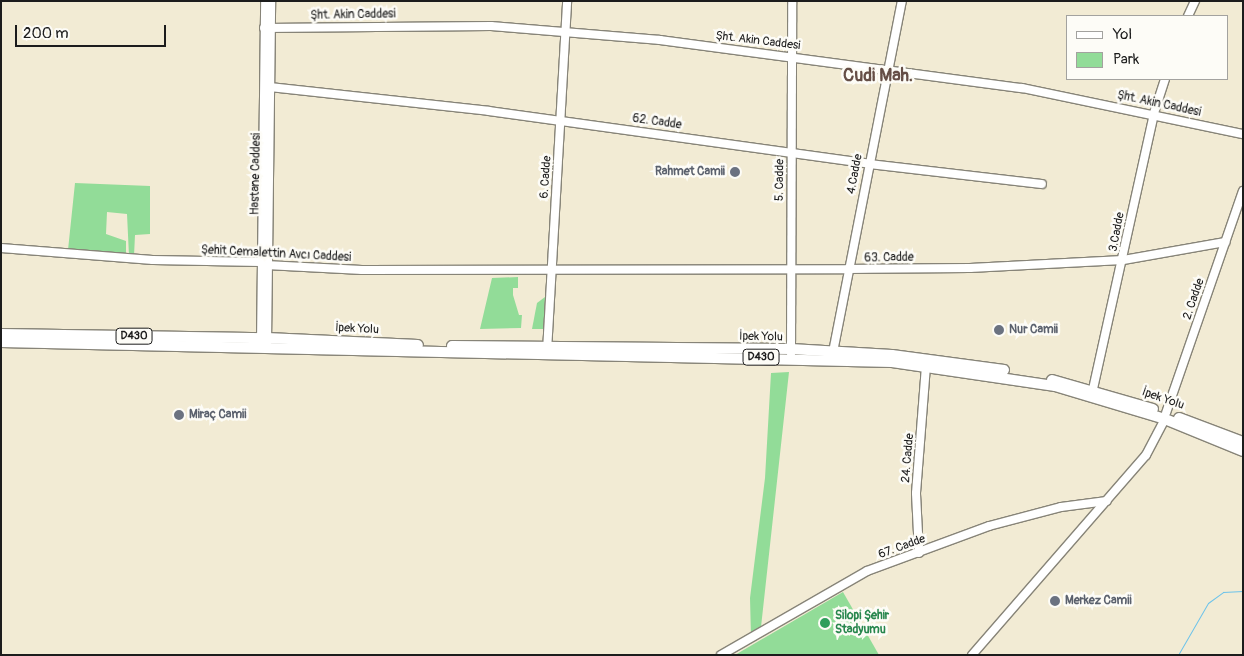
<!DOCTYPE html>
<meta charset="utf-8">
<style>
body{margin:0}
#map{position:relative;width:1244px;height:656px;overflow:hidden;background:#f2ebd4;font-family:Pangolin,sans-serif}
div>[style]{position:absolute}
.green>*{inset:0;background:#92dc98}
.stream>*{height:1px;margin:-0.5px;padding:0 0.5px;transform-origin:0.5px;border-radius:0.5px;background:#6dc3ea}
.roads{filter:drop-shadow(1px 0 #878478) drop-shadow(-1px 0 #878478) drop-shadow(0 1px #878478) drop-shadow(0 -1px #878478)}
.secondary>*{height:8px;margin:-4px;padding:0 4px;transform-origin:4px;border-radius:4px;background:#fff}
.highway>*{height:10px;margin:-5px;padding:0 5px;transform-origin:5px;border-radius:5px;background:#fff}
.dots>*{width:14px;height:14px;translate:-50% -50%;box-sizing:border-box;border:2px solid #fdfcf7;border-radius:50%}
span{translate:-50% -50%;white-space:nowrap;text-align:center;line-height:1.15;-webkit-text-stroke:5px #fdfcf7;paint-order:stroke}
.shield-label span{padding:1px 4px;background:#fdfcf7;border:1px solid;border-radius:4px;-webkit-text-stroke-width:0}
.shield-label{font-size:11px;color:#1c1c1c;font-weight:700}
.street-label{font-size:12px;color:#1c1c1c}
.worship-label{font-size:12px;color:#5b616d;font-weight:700}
.right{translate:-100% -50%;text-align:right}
.left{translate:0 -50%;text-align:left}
.leisure-label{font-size:12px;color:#27864d;font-weight:700}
.district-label{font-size:18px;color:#654e46;font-weight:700}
.frame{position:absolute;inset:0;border:2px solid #1c1c1c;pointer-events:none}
.legend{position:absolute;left:1066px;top:15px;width:162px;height:65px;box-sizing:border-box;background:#fdfcf7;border:1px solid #a3a29f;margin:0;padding:6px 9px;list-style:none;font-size:15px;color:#1c1c1c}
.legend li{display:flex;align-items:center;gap:10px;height:25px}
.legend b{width:25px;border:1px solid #a3a29f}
.scale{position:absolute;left:15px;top:25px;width:151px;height:22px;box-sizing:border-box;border:2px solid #1c1c1c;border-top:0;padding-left:6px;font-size:15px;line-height:18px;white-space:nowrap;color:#1c1c1c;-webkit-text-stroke:4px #fdfcf7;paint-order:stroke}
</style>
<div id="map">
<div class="green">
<i style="clip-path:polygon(75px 183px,150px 186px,150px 234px,135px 235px,134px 256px,129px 256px,127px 214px,107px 212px,106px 234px,126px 241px,126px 255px,68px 250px)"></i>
<i style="clip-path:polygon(518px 277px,518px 288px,513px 288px,513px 295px,519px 315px,522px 315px,521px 328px,480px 329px,492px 278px)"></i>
<i style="clip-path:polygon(545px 297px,544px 329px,532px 329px,537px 303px)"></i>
<i style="clip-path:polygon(789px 372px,761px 627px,751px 637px,750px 598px,765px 478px,771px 373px)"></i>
<i style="clip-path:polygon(843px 592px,879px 655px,735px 655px)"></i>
</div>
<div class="stream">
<i style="left:1178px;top:655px;width:60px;rotate:-60deg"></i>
<i style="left:1208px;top:603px;width:19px;rotate:-36deg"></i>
<i style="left:1223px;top:592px;width:20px;rotate:-3deg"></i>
</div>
<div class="roads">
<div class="secondary">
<i style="left:1188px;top:16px;width:17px;rotate:-65deg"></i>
<i style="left:264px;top:28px;width:227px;rotate:-0.5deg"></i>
<i style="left:491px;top:26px;width:170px;rotate:4.7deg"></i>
<i style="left:660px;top:40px;width:365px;rotate:7.6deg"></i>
<i style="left:1022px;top:88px;width:226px;rotate:11.8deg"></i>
<i style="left:269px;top:87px;width:221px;rotate:6.2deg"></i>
<i style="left:489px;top:111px;width:384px;rotate:7.9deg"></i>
<i style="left:869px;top:164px;width:174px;rotate:6.6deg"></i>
<i style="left:1px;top:248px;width:152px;rotate:4.5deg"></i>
<i style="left:153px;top:260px;width:107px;rotate:1.1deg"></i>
<i style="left:260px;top:262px;width:7px;rotate:27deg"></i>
<i style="left:266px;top:265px;width:96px;rotate:3deg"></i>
<i style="left:362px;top:270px;width:486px;rotate:-0.1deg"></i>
<i style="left:848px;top:269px;width:122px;rotate:-0.5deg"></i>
<i style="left:970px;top:268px;width:153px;rotate:-3deg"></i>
<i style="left:1123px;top:260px;width:104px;rotate:-10deg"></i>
<i style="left:261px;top:342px;width:341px;rotate:-89.3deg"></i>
<i style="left:267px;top:343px;width:342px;rotate:-89.3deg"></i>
<i style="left:547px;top:351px;width:351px;rotate:-86.7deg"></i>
<i style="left:833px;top:352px;width:358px;rotate:-78.9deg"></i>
<i style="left:791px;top:354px;width:353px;rotate:-89.8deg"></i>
<i style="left:1093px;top:389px;width:283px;rotate:-77.5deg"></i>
<i style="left:1154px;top:113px;width:36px;rotate:-72deg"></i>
<i style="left:1166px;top:413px;width:235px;rotate:-70.9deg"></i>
<i style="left:919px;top:553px;width:60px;rotate:-92.9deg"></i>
<i style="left:916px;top:493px;width:128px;rotate:-85.5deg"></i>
<i style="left:721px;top:655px;width:168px;rotate:-29.9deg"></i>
<i style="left:867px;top:571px;width:130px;rotate:-20.2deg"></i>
<i style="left:989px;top:526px;width:74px;rotate:-14.8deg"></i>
<i style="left:1061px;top:507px;width:46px;rotate:-7.4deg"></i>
<i style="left:972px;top:655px;width:265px;rotate:-49deg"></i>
<i style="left:1146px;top:455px;width:41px;rotate:-62.2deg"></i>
</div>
<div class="highway">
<i style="left:1px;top:334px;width:266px;rotate:0.9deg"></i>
<i style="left:267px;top:338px;width:151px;rotate:2.7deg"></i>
<i style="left:1px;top:342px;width:891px;rotate:1.29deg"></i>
<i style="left:892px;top:362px;width:165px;rotate:8.4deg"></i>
<i style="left:1055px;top:386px;width:115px;rotate:16.7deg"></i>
<i style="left:1165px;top:419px;width:84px;rotate:22.3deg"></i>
<i style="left:452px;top:346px;width:339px;rotate:0.5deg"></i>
<i style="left:791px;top:349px;width:101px;rotate:3.4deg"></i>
<i style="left:892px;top:355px;width:113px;rotate:7.6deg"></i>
<i style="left:1052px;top:380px;width:105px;rotate:16deg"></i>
<i style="left:1179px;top:418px;width:68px;rotate:20.6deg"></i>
</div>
</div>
<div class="dots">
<i style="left:735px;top:172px;background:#6b7280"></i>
<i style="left:999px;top:330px;background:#6b7280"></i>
<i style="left:179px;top:415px;background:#6b7280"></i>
<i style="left:1055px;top:601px;background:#6b7280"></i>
<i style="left:825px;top:623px;background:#2e9e5b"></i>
</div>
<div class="shield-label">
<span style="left:134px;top:336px">D430</span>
<span style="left:761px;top:357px">D430</span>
</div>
<div class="street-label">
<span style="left:353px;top:15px;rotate:-1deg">Şht. Akin Caddesi</span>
<span style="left:758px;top:41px;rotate:7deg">Şht. Akin Caddesi</span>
<span style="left:1159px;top:104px;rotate:12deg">Şht. Akin Caddesi</span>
<span style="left:657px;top:122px;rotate:8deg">62. Cadde</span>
<span style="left:256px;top:174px;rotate:-89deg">Hastane Caddesi</span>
<span style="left:855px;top:174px;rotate:-79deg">4.Cadde</span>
<span style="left:546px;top:177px;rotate:-86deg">6. Cadde</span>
<span style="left:780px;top:180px;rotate:-89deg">5. Cadde</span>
<span style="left:1117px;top:232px;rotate:-79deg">3.Cadde</span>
<span style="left:276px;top:254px;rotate:3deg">Şehit Cemalettin Avcı Caddesi</span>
<span style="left:889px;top:258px;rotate:-1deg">63. Cadde</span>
<span style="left:1194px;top:299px;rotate:-71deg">2. Cadde</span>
<span style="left:357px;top:329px;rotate:3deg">İpek Yolu</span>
<span style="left:761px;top:337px;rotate:1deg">İpek Yolu</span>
<span style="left:1163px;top:399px;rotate:19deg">İpek Yolu</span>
<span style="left:908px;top:458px;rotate:-85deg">24. Cadde</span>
<span style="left:902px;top:547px;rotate:-20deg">67. Cadde</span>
</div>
<div class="worship-label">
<span class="right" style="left:725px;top:172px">Rahmet Camii</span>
<span class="left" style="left:1009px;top:330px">Nur Camii</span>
<span class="left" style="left:189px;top:415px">Miraç Camii</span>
<span class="left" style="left:1065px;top:601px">Merkez Camii</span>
</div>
<div class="leisure-label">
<span class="left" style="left:835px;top:623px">Silopi Şehir<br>Stadyumu</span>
</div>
<div class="district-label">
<span style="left:878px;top:76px">Cudi Mah.</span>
</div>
<div class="frame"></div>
<ul class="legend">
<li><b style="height:6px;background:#fff"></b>Yol</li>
<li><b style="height:14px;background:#92dc98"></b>Park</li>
</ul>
<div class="scale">200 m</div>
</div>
